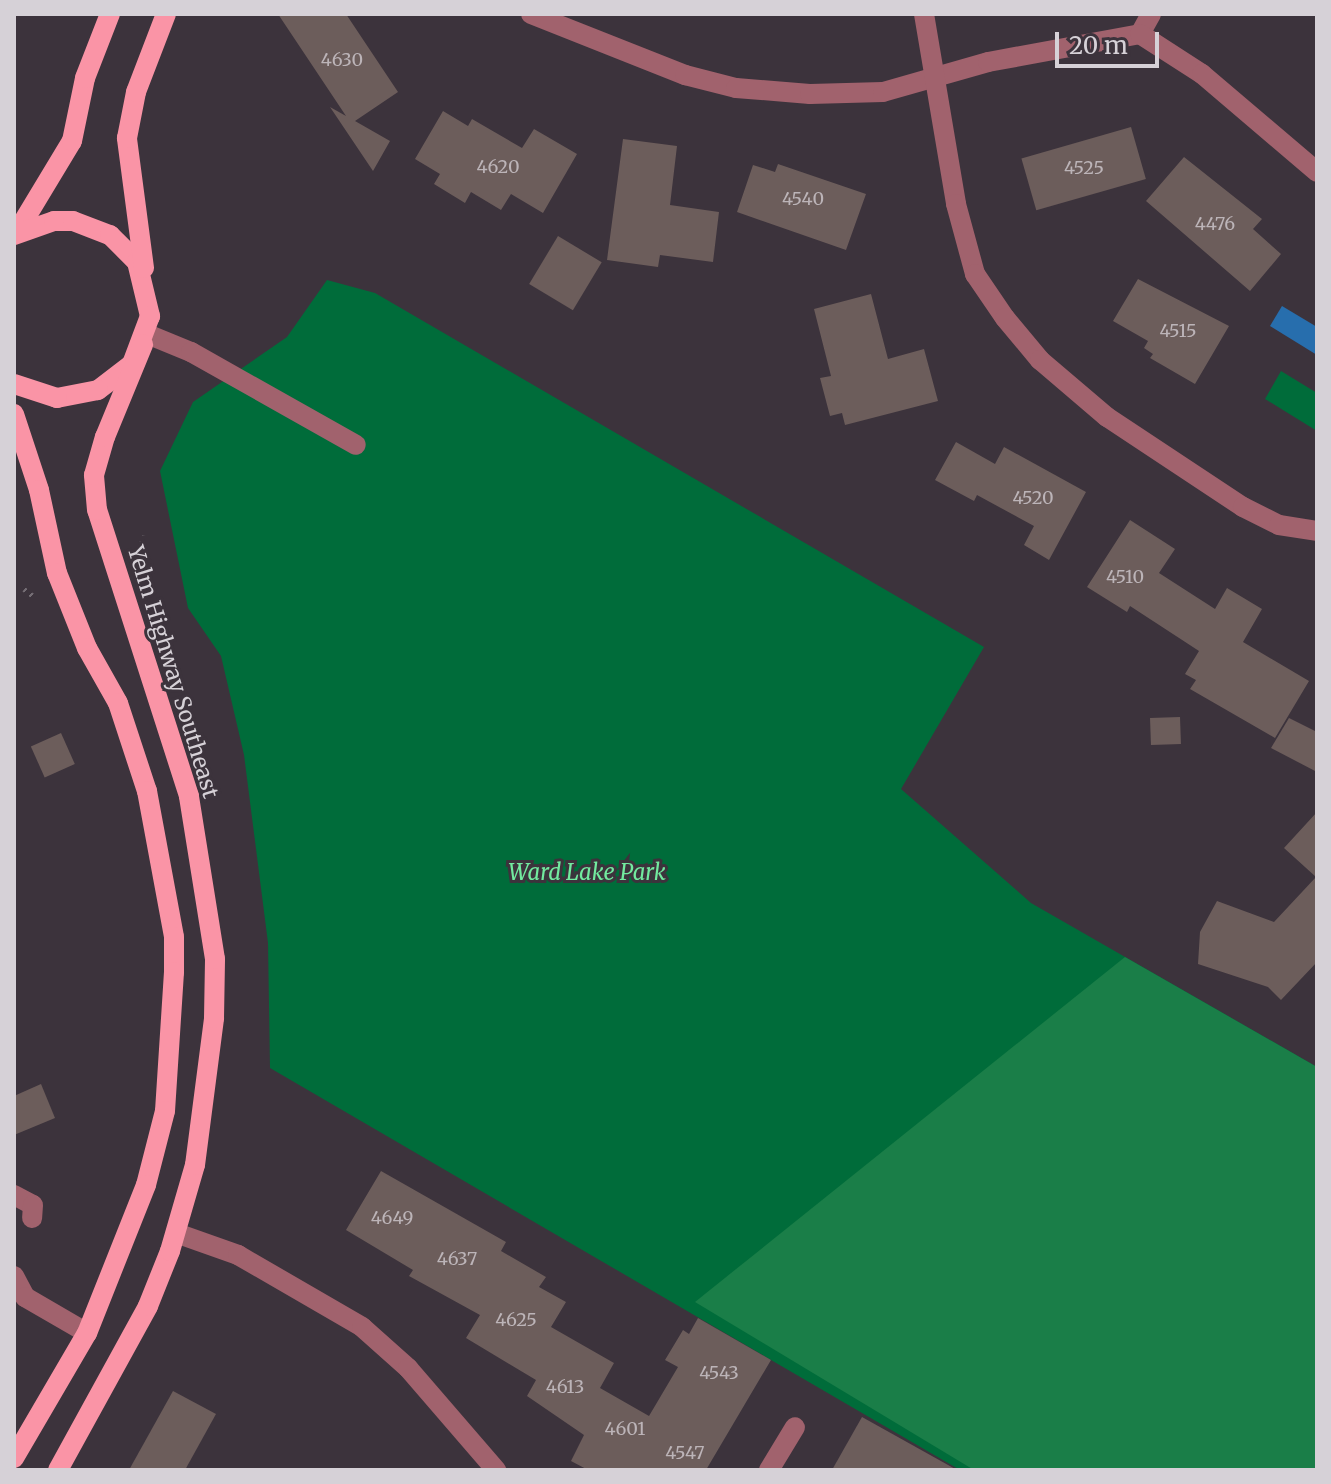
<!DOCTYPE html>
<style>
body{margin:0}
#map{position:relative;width:1331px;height:1484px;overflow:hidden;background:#3c333c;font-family:Merriweather,serif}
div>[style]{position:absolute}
.green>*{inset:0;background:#006c3a}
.forest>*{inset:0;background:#1a7e48}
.water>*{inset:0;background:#276ead}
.building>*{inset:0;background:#6c5d5b;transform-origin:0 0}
.path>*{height:5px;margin-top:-2.5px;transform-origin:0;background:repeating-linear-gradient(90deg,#746d74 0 2px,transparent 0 8px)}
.minor>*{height:20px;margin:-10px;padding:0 10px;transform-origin:10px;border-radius:10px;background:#a1626d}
.major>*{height:20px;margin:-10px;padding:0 10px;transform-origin:10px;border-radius:10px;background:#fa94a6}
span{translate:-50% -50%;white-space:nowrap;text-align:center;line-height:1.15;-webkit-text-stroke:6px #3c333c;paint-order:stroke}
.number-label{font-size:18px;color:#bcb4b8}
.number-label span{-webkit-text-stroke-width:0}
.street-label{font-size:22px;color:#d6d1d7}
.park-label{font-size:22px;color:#72ea9f;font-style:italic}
.frame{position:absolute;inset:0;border:16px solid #d6d1d7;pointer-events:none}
.scale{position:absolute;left:1055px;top:32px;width:104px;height:36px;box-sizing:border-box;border:4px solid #d6d1d7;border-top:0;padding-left:10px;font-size:24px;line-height:28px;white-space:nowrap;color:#d6d1d7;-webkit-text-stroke:6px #3c333c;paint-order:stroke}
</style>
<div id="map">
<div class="green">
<i style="clip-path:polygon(327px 280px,375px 293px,984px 647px,901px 789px,1031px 903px,1317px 1067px,1317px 1470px,960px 1470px,270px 1068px,268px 943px,244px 755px,221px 656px,188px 608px,160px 471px,193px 402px,287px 337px)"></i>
<i style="clip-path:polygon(1281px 371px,1317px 393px,1317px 431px,1265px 399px)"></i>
</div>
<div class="forest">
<i style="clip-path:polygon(1125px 957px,1317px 1067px,1317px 1470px,974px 1470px,695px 1302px)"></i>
</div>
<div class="water">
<i style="clip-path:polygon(1282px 306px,1317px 327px,1317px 355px,1270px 326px)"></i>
</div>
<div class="building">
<i style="clip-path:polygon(278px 14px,346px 14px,398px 92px,355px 121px,390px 141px,373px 171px,330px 107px,346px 116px)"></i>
<i style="clip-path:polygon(443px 111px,468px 126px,472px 119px,522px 148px,534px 129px,577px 154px,543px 213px,511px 194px,501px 210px,471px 192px,465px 203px,434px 184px,440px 174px,415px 159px)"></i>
<i style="left:1131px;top:127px;width:54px;height:114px;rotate:74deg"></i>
<i style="clip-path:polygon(623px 139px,677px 146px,670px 205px,719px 212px,713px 262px,660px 255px,658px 267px,607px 260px)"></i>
<i style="clip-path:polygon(1184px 157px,1262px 219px,1253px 229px,1281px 254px,1250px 291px,1146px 201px)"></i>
<i style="clip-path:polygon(778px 164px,866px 194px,846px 250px,737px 212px,753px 165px,775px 172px)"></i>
<i style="left:558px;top:236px;width:51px;height:56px;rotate:31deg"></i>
<i style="clip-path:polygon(1138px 279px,1229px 326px,1195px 384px,1150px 358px,1153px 354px,1144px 348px,1148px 341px,1113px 321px)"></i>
<i style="clip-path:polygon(871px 294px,888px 359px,924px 349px,938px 401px,845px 425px,842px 413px,830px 416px,820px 378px,831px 376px,814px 309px)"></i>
<i style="clip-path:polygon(956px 442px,995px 464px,1004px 447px,1086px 492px,1049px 560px,1024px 545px,1034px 526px,977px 495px,974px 501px,935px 480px)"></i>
<i style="clip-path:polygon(1130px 520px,1175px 549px,1159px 573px,1215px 609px,1227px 588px,1262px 609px,1243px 642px,1309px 681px,1275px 738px,1190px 689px,1196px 680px,1185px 674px,1199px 651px,1130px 606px,1127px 612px,1087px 587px)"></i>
<i style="left:1180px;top:717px;width:27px;height:30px;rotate:88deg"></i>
<i style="clip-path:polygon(1289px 718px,1317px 732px,1317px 772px,1271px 748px)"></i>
<i style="left:61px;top:733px;width:34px;height:33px;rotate:66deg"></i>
<i style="clip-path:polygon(1317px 812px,1317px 962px,1281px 1000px,1268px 987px,1198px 964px,1200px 932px,1217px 901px,1274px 922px,1316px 877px,1284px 848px)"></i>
<i style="clip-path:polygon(41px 1084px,55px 1118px,14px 1135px,14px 1096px)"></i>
<i style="clip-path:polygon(381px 1171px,506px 1242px,501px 1251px,546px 1277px,539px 1287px,566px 1302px,551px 1327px,614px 1363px,600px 1388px,649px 1416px,678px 1367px,665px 1360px,683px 1330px,689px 1334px,698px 1318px,771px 1360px,706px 1470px,588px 1470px,571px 1461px,584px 1435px,527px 1396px,536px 1380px,466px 1338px,480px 1315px,409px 1276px,413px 1270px,346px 1230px)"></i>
<i style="clip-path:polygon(173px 1391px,216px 1414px,185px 1470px,129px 1470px)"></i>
<i style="clip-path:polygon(862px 1417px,957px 1470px,832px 1470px)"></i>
</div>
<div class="path">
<i style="left:141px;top:551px;width:16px;rotate:-83deg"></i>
<i style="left:24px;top:589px;width:15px;rotate:37deg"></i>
</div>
<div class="minor">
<i style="left:531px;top:14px;width:166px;rotate:21.6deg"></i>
<i style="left:685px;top:75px;width:53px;rotate:14.3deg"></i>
<i style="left:736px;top:88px;width:74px;rotate:4.6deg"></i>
<i style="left:810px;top:94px;width:73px;rotate:-1.6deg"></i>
<i style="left:883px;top:92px;width:109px;rotate:-15.9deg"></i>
<i style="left:988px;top:62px;width:155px;rotate:-10.4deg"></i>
<i style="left:1140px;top:34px;width:23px;rotate:-61deg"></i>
<i style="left:924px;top:14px;width:193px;rotate:80.4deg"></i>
<i style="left:956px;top:204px;width:73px;rotate:74.8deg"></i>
<i style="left:975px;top:274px;width:53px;rotate:55.7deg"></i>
<i style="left:1005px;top:318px;width:55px;rotate:50.2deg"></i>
<i style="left:1040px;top:360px;width:88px;rotate:40.4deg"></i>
<i style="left:1107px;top:417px;width:163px;rotate:33.5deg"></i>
<i style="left:1243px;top:507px;width:40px;rotate:26.6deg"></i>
<i style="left:1279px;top:525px;width:38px;rotate:9deg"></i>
<i style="left:1140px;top:34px;width:74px;rotate:32.8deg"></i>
<i style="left:1202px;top:74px;width:151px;rotate:40.4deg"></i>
<i style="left:147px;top:334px;width:48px;rotate:22.2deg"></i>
<i style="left:191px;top:352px;width:189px;rotate:29.4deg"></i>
<i style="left:14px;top:1195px;width:21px;rotate:28deg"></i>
<i style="left:33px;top:1205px;width:13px;rotate:94deg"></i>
<i style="left:176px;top:1233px;width:66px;rotate:19.5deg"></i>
<i style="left:238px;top:1255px;width:143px;rotate:30.1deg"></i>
<i style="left:362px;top:1327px;width:62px;rotate:41.7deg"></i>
<i style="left:408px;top:1368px;width:135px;rotate:49.2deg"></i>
<i style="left:14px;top:1276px;width:24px;rotate:62deg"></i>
<i style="left:25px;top:1297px;width:72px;rotate:30.1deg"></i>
<i style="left:769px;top:1470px;width:50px;rotate:-58.8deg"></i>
</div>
<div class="major">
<i style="left:17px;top:232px;width:106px;rotate:-58.9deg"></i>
<i style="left:72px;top:141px;width:64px;rotate:-78.3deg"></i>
<i style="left:85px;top:78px;width:69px;rotate:-68.7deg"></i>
<i style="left:14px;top:235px;width:42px;rotate:-19.3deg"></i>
<i style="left:54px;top:221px;width:19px"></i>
<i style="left:73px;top:221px;width:40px;rotate:21deg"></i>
<i style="left:110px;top:235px;width:38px;rotate:45deg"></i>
<i style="left:137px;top:262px;width:56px;rotate:76.5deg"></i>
<i style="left:150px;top:316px;width:51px;rotate:110.6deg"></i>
<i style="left:132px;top:364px;width:43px;rotate:142.6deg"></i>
<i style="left:98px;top:390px;width:42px;rotate:169deg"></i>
<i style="left:57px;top:398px;width:45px;rotate:-162deg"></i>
<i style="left:144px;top:268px;width:131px;rotate:-97.5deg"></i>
<i style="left:127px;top:138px;width:47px;rotate:-78.9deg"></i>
<i style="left:136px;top:92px;width:84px;rotate:-69deg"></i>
<i style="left:14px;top:414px;width:80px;rotate:71.8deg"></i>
<i style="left:39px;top:490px;width:85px;rotate:77.8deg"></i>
<i style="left:57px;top:573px;width:81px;rotate:68.2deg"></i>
<i style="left:87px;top:648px;width:63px;rotate:60.6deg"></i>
<i style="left:118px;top:703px;width:93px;rotate:71.8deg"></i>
<i style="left:147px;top:791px;width:148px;rotate:79.5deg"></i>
<i style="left:174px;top:937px;width:35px;rotate:90deg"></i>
<i style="left:174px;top:972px;width:139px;rotate:93.7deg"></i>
<i style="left:165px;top:1111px;width:76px;rotate:104.4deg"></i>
<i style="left:146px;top:1185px;width:159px;rotate:111.7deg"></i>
<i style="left:87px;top:1333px;width:145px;rotate:120.3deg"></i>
<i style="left:58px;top:1470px;width:187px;rotate:-61.2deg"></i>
<i style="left:148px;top:1306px;width:59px;rotate:-68.2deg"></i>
<i style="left:170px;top:1251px;width:90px;rotate:-73.8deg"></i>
<i style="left:195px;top:1165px;width:148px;rotate:-82.6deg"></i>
<i style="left:214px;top:1018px;width:59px;rotate:-89deg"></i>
<i style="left:215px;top:959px;width:165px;rotate:-99.1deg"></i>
<i style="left:189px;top:796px;width:300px;rotate:-107.8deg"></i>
<i style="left:97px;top:510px;width:35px;rotate:-95deg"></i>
<i style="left:94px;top:475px;width:40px;rotate:-74deg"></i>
<i style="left:105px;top:437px;width:100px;rotate:-67.6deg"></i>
</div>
<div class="number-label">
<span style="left:342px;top:60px">4630</span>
<span style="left:498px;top:167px">4620</span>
<span style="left:1084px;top:168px">4525</span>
<span style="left:803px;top:199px">4540</span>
<span style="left:1215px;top:224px">4476</span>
<span style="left:1178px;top:331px">4515</span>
<span style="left:1033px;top:498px">4520</span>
<span style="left:1125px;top:577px">4510</span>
<span style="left:392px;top:1218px">4649</span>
<span style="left:457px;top:1259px">4637</span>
<span style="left:516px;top:1320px">4625</span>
<span style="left:719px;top:1373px">4543</span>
<span style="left:565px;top:1387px">4613</span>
<span style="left:625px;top:1429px">4601</span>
<span style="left:685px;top:1453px">4547</span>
</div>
<div class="street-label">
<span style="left:173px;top:672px;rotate:73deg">Yelm Highway Southeast</span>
</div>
<div class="park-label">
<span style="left:587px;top:873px">Ward Lake Park</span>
</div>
<div class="frame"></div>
<div class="scale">20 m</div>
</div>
